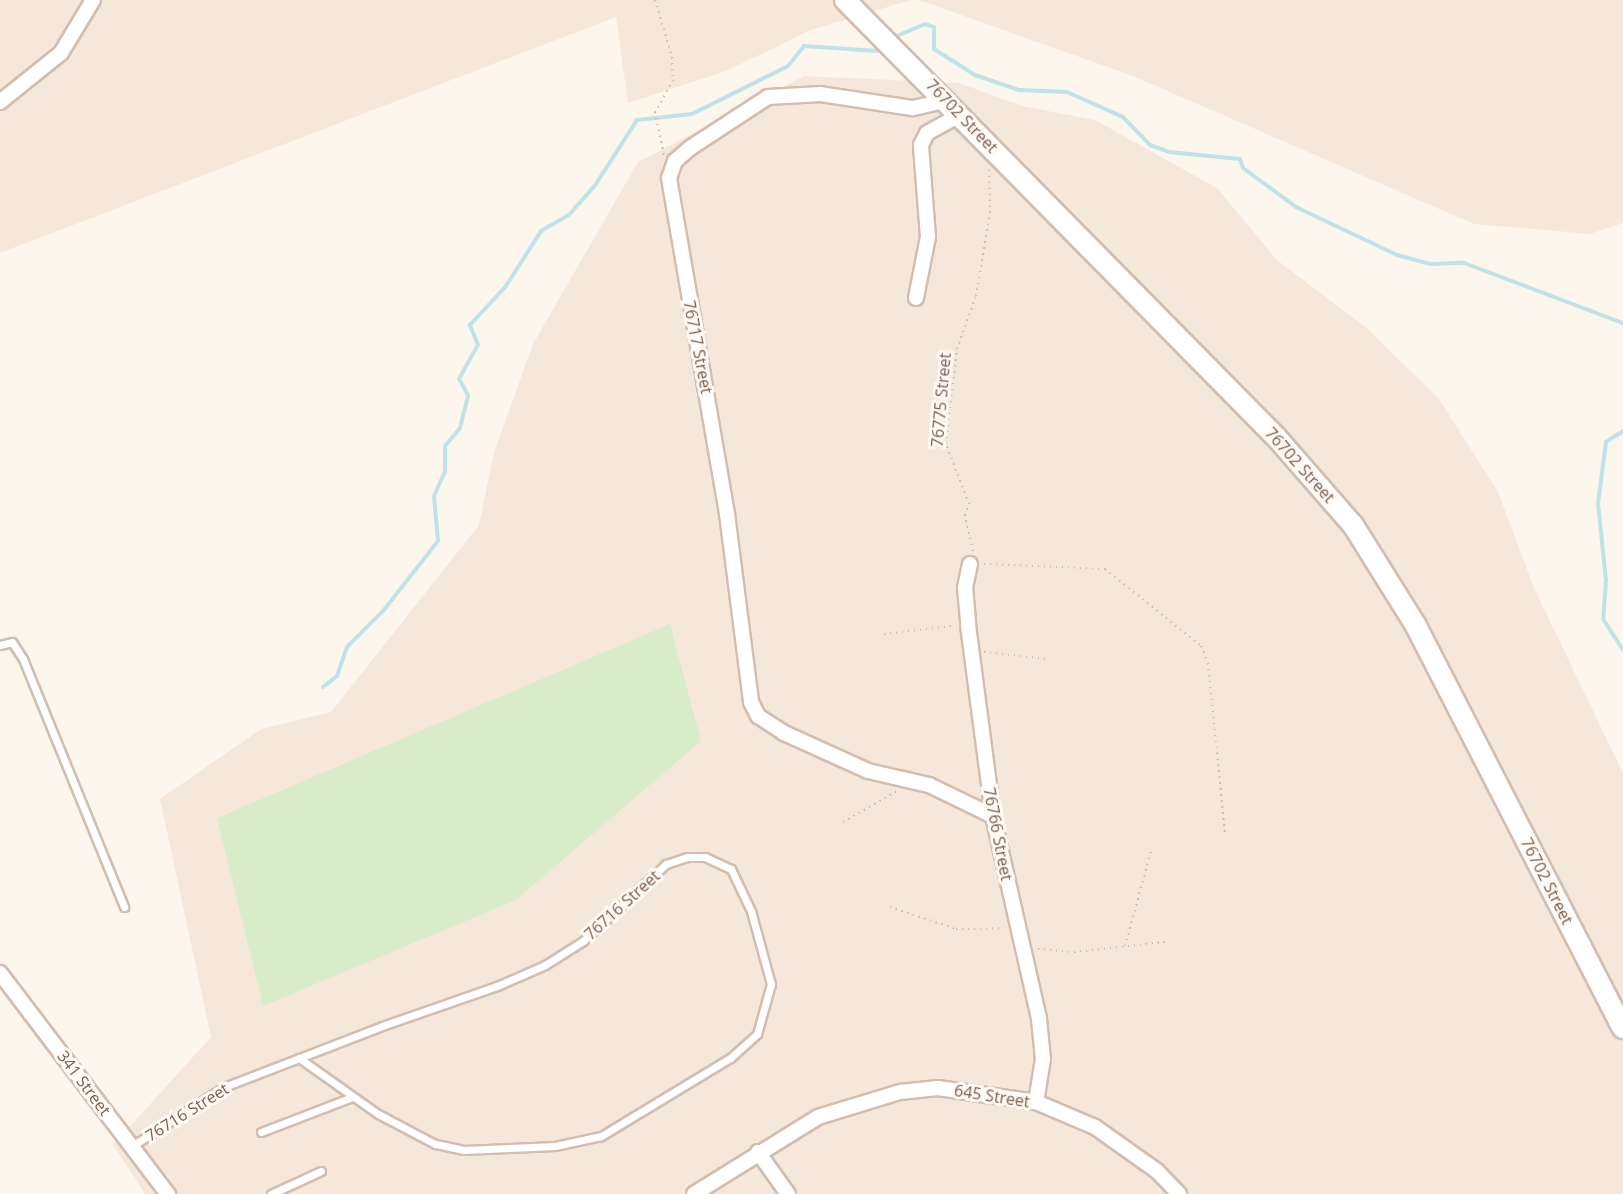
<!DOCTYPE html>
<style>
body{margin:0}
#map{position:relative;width:1623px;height:1194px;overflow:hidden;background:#fdf6ec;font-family:"Open Sans",sans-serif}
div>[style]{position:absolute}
.residential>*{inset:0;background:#f5e8da}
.green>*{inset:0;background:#d8ecc9}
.stream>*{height:4px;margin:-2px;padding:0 2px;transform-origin:2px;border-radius:2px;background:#bfe3e8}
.path>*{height:2px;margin-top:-1px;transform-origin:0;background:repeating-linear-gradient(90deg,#d9b8a5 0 1.5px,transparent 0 6px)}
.roads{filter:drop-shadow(2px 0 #d1beb0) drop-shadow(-2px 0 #d1beb0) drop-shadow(0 2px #d1beb0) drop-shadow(0 -2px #d1beb0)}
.lane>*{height:7px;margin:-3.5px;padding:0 3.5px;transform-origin:3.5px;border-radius:3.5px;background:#fff}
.street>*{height:14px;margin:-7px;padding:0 7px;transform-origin:7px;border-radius:7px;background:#fff}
.secondary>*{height:20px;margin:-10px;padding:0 10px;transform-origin:10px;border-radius:10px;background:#fff}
span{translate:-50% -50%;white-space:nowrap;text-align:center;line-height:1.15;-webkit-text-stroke:6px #fffaf3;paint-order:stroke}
.street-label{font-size:16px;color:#7a5c4d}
</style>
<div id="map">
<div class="residential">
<i style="clip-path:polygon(0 0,911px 0,811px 30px,726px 71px,628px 103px,616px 17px,0 253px)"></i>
<i style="clip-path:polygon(919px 0,1623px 0,1623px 223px,1590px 234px,1474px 224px,1133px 76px)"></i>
<i style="clip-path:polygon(804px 76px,959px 83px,1022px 106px,1095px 120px,1217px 188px,1277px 260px,1368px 329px,1439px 399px,1498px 492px,1534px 588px,1623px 773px,1623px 1194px,145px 1194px,113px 1145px,211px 1037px,160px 799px,261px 729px,331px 712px,479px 525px,494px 453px,533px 344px,638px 162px)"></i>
</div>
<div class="green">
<i style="clip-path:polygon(670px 624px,701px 741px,516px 900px,263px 1006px,217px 818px)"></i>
</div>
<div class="stream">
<i style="left:899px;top:35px;width:28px;rotate:-23deg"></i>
<i style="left:925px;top:24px;width:9px;rotate:18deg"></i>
<i style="left:934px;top:27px;width:22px;rotate:90deg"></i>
<i style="left:934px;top:49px;width:49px;rotate:32.4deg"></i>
<i style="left:975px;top:75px;width:46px;rotate:18.8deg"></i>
<i style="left:1019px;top:90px;width:48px;rotate:2.4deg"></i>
<i style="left:1067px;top:92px;width:61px;rotate:24.1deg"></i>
<i style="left:1123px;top:117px;width:39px;rotate:46deg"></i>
<i style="left:1150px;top:145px;width:20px;rotate:20deg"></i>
<i style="left:1169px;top:152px;width:71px;rotate:5.6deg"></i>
<i style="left:1240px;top:159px;width:9px;rotate:72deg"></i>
<i style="left:1243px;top:168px;width:66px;rotate:36.3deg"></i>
<i style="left:1296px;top:207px;width:112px;rotate:25.4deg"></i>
<i style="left:1397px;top:255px;width:35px;rotate:15deg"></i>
<i style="left:1431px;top:264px;width:33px;rotate:-2deg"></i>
<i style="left:1464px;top:263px;width:170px;rotate:20.7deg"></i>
<i style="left:1623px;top:431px;width:20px;rotate:147deg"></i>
<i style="left:1606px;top:442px;width:63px;rotate:97.4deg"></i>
<i style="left:1598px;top:504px;width:76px;rotate:84deg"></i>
<i style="left:1606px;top:580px;width:39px;rotate:94deg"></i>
<i style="left:1603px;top:619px;width:37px;rotate:57deg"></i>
<i style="left:323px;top:687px;width:18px;rotate:-38deg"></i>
<i style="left:337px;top:676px;width:31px;rotate:-71deg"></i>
<i style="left:347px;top:647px;width:51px;rotate:-45deg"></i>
<i style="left:383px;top:611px;width:89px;rotate:-51.8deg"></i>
<i style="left:438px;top:541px;width:45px;rotate:-95.1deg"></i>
<i style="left:434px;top:496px;width:27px;rotate:-66deg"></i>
<i style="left:445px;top:471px;width:25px;rotate:-90deg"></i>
<i style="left:445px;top:446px;width:23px;rotate:-50deg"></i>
<i style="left:460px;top:428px;width:34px;rotate:-76deg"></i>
<i style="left:468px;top:395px;width:18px;rotate:-119deg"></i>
<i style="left:459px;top:379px;width:39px;rotate:-61deg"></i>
<i style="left:478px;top:345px;width:22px;rotate:-112deg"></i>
<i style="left:470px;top:325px;width:53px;rotate:-47.3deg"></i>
<i style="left:506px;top:286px;width:65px;rotate:-57.5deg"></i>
<i style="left:541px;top:231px;width:32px;rotate:-30deg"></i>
<i style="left:569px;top:215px;width:41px;rotate:-48.9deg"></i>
<i style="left:596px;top:184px;width:76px;rotate:-57.4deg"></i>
<i style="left:637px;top:120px;width:55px;rotate:-6.2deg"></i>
<i style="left:692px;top:114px;width:107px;rotate:-26.6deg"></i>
<i style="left:788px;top:66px;width:26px;rotate:-51deg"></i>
<i style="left:804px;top:46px;width:73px;rotate:3.9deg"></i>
</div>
<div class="path">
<i style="left:655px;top:0;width:59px;rotate:73.4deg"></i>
<i style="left:672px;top:57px;width:23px;rotate:88deg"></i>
<i style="left:673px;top:80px;width:37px;rotate:119deg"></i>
<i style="left:655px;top:112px;width:44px;rotate:78.2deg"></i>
<i style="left:973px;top:551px;width:37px;rotate:-103deg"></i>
<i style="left:965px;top:515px;width:12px;rotate:-70deg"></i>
<i style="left:969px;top:504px;width:64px;rotate:-111deg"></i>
<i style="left:946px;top:444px;width:96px;rotate:-83.4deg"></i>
<i style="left:957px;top:349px;width:56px;rotate:-70.3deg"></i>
<i style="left:976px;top:296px;width:84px;rotate:-80.4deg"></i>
<i style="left:990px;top:213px;width:44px;rotate:-91.3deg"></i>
<i style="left:984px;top:564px;width:121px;rotate:2.4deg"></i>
<i style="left:1105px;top:569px;width:123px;rotate:38.7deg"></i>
<i style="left:1201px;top:646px;width:18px;rotate:68deg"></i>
<i style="left:1208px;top:663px;width:172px;rotate:84.3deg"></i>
<i style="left:884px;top:634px;width:69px;rotate:-6.6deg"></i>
<i style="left:984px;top:652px;width:65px;rotate:6.1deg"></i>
<i style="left:843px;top:822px;width:62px;rotate:-29.9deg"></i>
<i style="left:890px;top:907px;width:70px;rotate:18.4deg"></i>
<i style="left:956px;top:929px;width:48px;rotate:-1.2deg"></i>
<i style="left:1125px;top:946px;width:98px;rotate:-74.7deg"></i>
<i style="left:1038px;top:949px;width:36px;rotate:5deg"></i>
<i style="left:1074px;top:952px;width:92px;rotate:-6.3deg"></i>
</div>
<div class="roads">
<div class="lane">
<i style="left:0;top:645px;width:12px;rotate:-14deg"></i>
<i style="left:12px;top:642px;width:20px;rotate:57deg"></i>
<i style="left:23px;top:659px;width:268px;rotate:67.8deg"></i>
<i style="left:261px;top:1132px;width:97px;rotate:-21deg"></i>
<i style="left:132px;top:1146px;width:109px;rotate:-32.7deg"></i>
<i style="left:224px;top:1087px;width:169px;rotate:-21.1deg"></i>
<i style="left:382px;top:1026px;width:122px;rotate:-19.2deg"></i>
<i style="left:497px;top:986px;width:52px;rotate:-23.6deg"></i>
<i style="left:545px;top:965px;width:45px;rotate:-32.3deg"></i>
<i style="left:583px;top:941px;width:113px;rotate:-42.9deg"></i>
<i style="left:666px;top:864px;width:22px;rotate:-18deg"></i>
<i style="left:687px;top:857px;width:18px"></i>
<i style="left:705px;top:857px;width:29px;rotate:25deg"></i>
<i style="left:731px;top:869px;width:47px;rotate:64.5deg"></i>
<i style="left:751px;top:911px;width:76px;rotate:74.7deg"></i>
<i style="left:771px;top:984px;width:52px;rotate:105.6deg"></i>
<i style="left:757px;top:1034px;width:36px;rotate:138deg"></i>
<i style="left:730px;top:1058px;width:151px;rotate:148.8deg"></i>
<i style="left:601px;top:1136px;width:47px;rotate:167.7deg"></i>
<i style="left:555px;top:1146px;width:91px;rotate:177.5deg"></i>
<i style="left:464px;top:1150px;width:30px;rotate:-168deg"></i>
<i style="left:435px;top:1144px;width:64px;rotate:-152.2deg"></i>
<i style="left:378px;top:1114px;width:97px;rotate:-144.7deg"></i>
<i style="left:271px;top:1194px;width:55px;rotate:-24.7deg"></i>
</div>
<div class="street">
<i style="left:948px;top:100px;width:37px;rotate:167deg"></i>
<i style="left:912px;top:108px;width:92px;rotate:-171.3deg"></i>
<i style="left:821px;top:94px;width:53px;rotate:176.8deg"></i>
<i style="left:768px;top:97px;width:93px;rotate:146.8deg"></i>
<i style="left:690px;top:148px;width:20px;rotate:139deg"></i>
<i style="left:675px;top:161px;width:18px;rotate:109deg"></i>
<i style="left:669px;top:178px;width:341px;rotate:80.2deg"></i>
<i style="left:727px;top:514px;width:190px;rotate:82.7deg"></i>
<i style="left:751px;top:702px;width:16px;rotate:63deg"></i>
<i style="left:758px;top:716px;width:31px;rotate:33deg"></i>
<i style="left:784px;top:733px;width:92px;rotate:24.3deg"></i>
<i style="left:868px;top:771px;width:63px;rotate:12.9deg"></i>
<i style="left:929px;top:785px;width:71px;rotate:25.8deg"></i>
<i style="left:0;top:102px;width:78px;rotate:-38.8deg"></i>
<i style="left:61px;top:53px;width:62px;rotate:-58.9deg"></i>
<i style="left:916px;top:298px;width:62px;rotate:-78.9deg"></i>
<i style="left:928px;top:237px;width:92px;rotate:-94.4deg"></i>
<i style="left:921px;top:145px;width:13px;rotate:-63deg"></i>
<i style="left:927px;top:133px;width:39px;rotate:-29deg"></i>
<i style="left:970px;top:564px;width:24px;rotate:102deg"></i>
<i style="left:965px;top:587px;width:38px;rotate:85deg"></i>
<i style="left:968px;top:625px;width:193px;rotate:82.5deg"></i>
<i style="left:993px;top:816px;width:208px;rotate:77.2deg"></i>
<i style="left:1039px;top:1019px;width:40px;rotate:84.3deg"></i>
<i style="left:1043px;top:1059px;width:44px;rotate:99.2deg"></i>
<i style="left:0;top:973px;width:278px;rotate:52.8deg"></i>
<i style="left:758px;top:1152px;width:52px;rotate:54.5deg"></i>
<i style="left:694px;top:1194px;width:146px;rotate:-31.8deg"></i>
<i style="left:818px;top:1117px;width:86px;rotate:-17deg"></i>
<i style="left:900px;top:1092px;width:38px;rotate:-6deg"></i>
<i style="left:938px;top:1088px;width:99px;rotate:8.1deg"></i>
<i style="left:1036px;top:1102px;width:64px;rotate:23deg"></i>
<i style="left:1095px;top:1127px;width:76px;rotate:35.4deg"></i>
<i style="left:1157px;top:1171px;width:32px;rotate:46deg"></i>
</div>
<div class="secondary">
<i style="left:845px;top:0;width:615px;rotate:45.4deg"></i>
<i style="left:1277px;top:438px;width:116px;rotate:48.9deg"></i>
<i style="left:1353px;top:525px;width:119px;rotate:58deg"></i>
<i style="left:1416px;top:626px;width:452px;rotate:62.8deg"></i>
</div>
</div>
<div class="street-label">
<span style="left:962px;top:116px;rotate:46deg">76702 Street</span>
<span style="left:698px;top:347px;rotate:79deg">76717 Street</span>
<span style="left:941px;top:400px;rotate:-85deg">76775 Street</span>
<span style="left:1300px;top:465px;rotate:48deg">76702 Street</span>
<span style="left:998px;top:834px;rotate:79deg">76766 Street</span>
<span style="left:1547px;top:881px;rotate:63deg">76702 Street</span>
<span style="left:622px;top:905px;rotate:-42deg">76716 Street</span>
<span style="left:84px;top:1083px;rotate:53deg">341 Street</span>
<span style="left:992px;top:1096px;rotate:9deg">645 Street</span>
<span style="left:187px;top:1112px;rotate:-32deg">76716 Street</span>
</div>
</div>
